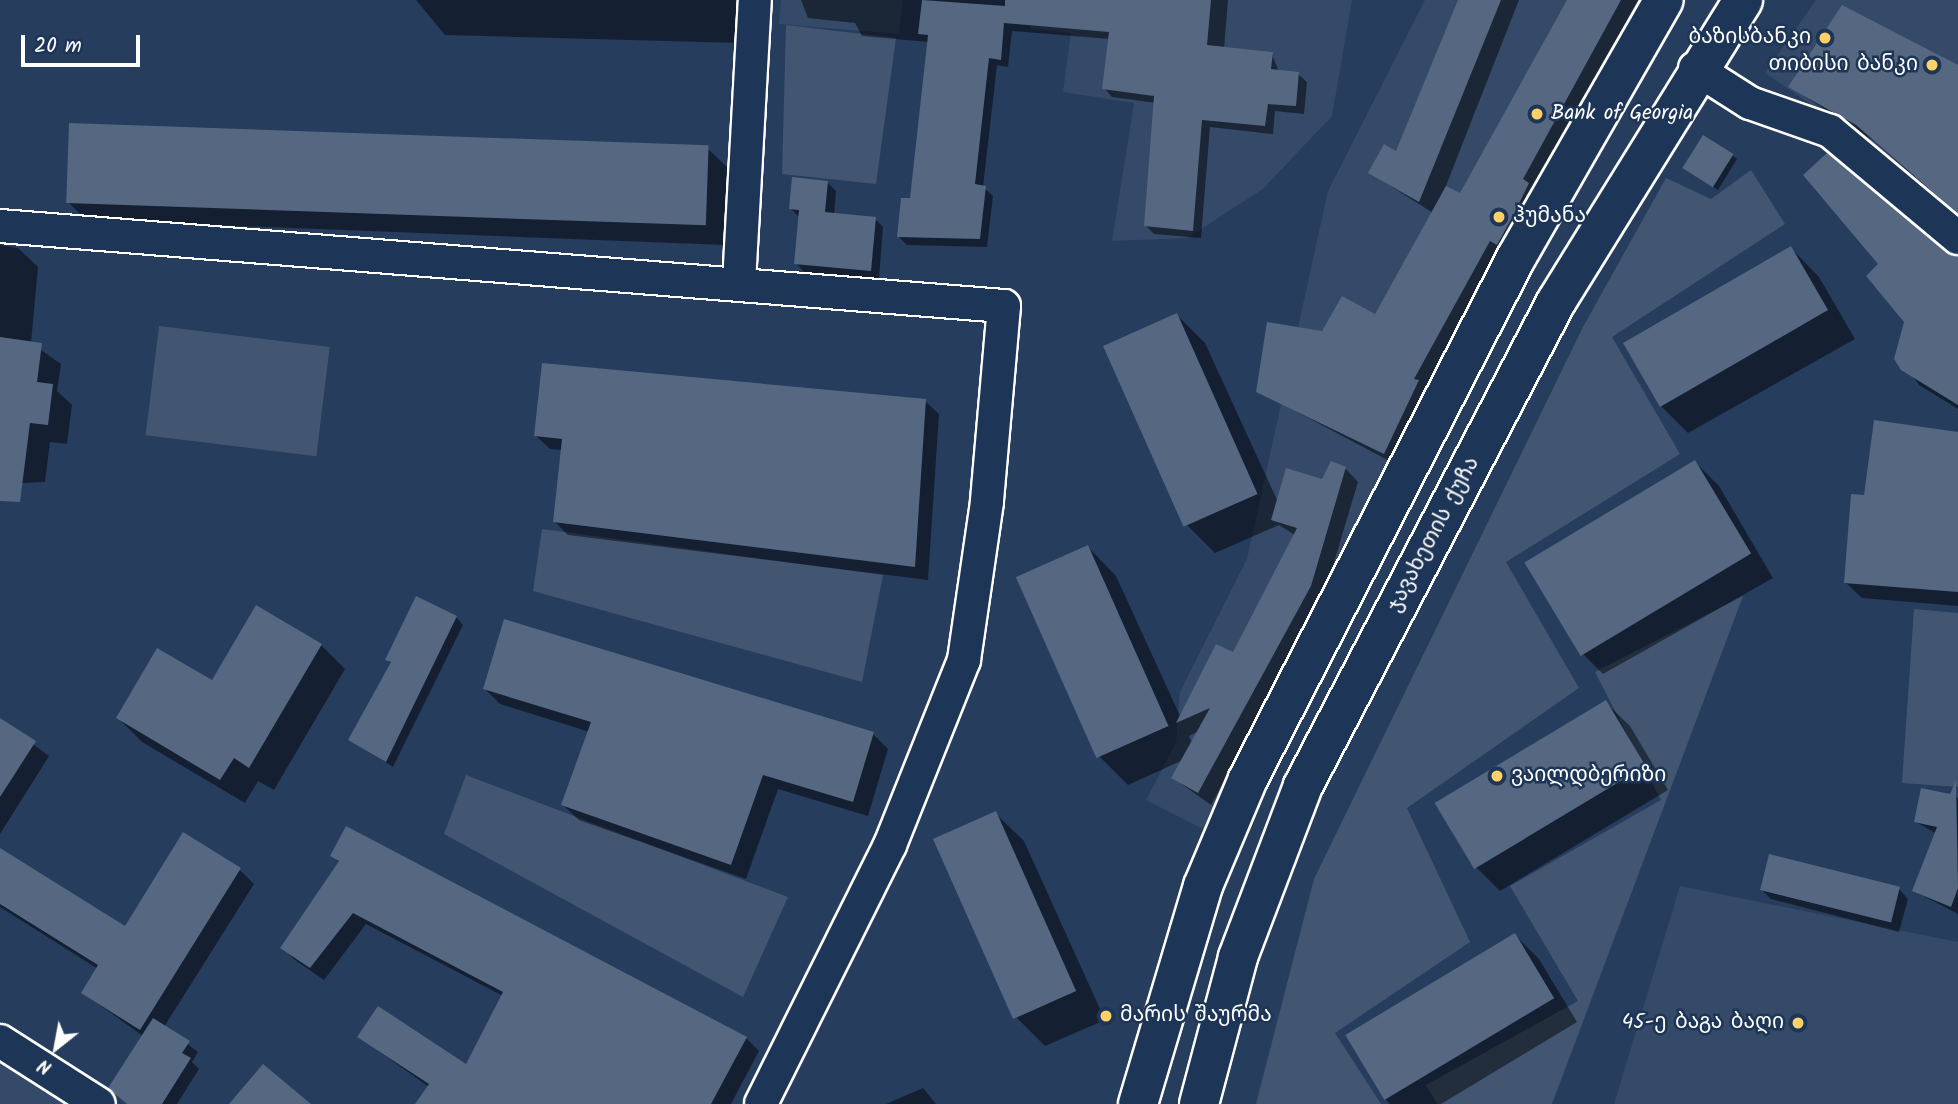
<!DOCTYPE html>
<meta charset="utf-8">
<style>
body{margin:0}
#map{position:relative;width:1958px;height:1104px;overflow:hidden;background:#263d5e;font-family:Kalam,"Noto Sans Georgian",sans-serif}
div>[style]{position:absolute}
.built>*{inset:0;background:#344a68}
.green>*{inset:0;background:#425672;transform-origin:0 0}
.shadow>*{inset:0;background:#0007}
.building>*{inset:0;background:#556781;transform-origin:0 0}
.roads{filter:drop-shadow(2px 0 #fff) drop-shadow(-2px 0 #fff) drop-shadow(0 2px #fff) drop-shadow(0 -2px #fff)}
.street>*{height:32px;margin:-16px;padding:0 16px;transform-origin:16px;border-radius:16px;background:#1d3557}
.primary>*{height:38px;margin:-19px;padding:0 19px;transform-origin:19px;border-radius:19px;background:#1d3557}
.dots>*{width:19px;height:19px;translate:-50% -50%;box-sizing:border-box;border:4px solid #1d3557;border-radius:50%}
span{translate:-50% -50%;white-space:nowrap;text-align:center;line-height:1.15;-webkit-text-stroke:5px #1d3557;paint-order:stroke}
.poi-label{font-size:21px;color:#fff}
.right{translate:-100% -50%;text-align:right}
.left{translate:0 -50%;text-align:left}
.street-label{font-size:21px;color:#fff}
.north{position:absolute;left:21px;top:1013px;width:70px;height:70px;-webkit-text-stroke:5px #1d3557;paint-order:stroke;rotate:211deg;font-size:19px;font-weight:700;line-height:28px;text-align:center;color:#fff}
.north::after{content:'';display:block;margin:auto;width:24px;height:32px;background:#fff;clip-path:polygon(50% 0,100% 100%,50% 72%,0 100%)}
.scale{position:absolute;left:21px;top:35px;width:119px;height:32px;box-sizing:border-box;border:4px solid #fff;border-top:0;padding-left:9px;font-size:21px;line-height:24px;white-space:nowrap;color:#fff;-webkit-text-stroke:5px #1d3557;paint-order:stroke}
</style>
<div id="map">
<div class="built">
<i style="clip-path:polygon(781px 0,903px 0,899px 34px,779px 24px)"></i>
<i style="clip-path:polygon(1033px 0,1352px 0,1332px 116px,1263px 189px,1187px 238px,1112px 241px,1134px 103px,1063px 92px,1071px 33px,1030px 29px)"></i>
<i style="clip-path:polygon(1425px 0,1647px 0,1457px 339px,1203px 829px,1146px 800px,1176px 743px,1180px 692px,1247px 559px,1328px 191px)"></i>
<i style="clip-path:polygon(1816px 0,1958px 0,1958px 222px,1841px 125px,1765px 73px)"></i>
<i style="clip-path:polygon(1680px 886px,1958px 942px,1958px 1104px,1614px 1104px)"></i>
<i style="clip-path:polygon(0 1055px,69px 1104px,0 1104px)"></i>
</div>
<div class="green">
<i style="clip-path:polygon(786px 25px,896px 38px,876px 184px,782px 174px)"></i>
<i style="clip-path:polygon(1751px 170px,1785px 224px,1612px 337px,1680px 454px,1506px 562px,1579px 688px,1407px 808px,1470px 942px,1335px 1033px,1381px 1104px,1256px 1104px,1314px 879px,1583px 327px,1666px 178px,1711px 199px)"></i>
<i style="left:159px;top:326px;width:172px;height:110px;rotate:7deg"></i>
<i style="clip-path:polygon(542px 529px,883px 575px,862px 682px,533px 591px)"></i>
<i style="clip-path:polygon(1743px 596px,1552px 1104px,1437px 1104px,1426px 1085px,1578px 1001px,1510px 886px,1661px 800px,1595px 672px)"></i>
<i style="clip-path:polygon(1914px 609px,1958px 613px,1958px 787px,1902px 783px)"></i>
<i style="clip-path:polygon(466px 775px,788px 897px,743px 997px,444px 834px)"></i>
</div>
<div class="shadow">
<i style="clip-path:polygon(416px 0,741px 0,740px 43px,445px 35px)"></i>
<i style="clip-path:polygon(801px 0,1228px 0,1224px 49px,1272px 54px,1279px 72px,1298px 74px,1307px 82px,1304px 114px,1275px 111px,1273px 134px,1210px 127px,1201px 238px,1154px 234px,1146px 226px,1156px 103px,1112px 97px,1104px 88px,1110px 39px,1012px 31px,1008px 67px,997px 65px,983px 187px,993px 196px,987px 247px,907px 245px,899px 237px,912px 200px,929px 42px,862px 36px,855px 23px,808px 18px)"></i>
<i style="clip-path:polygon(1459px 0,1519px 0,1440px 201px,1461px 195px,1569px 0,1638px 0,1425px 388px,1430px 392px,1395px 464px,1258px 391px,1323px 333px,1375px 317px,1433px 213px,1370px 173px,1397px 154px)"></i>
<i style="clip-path:polygon(1958px 67px,1958px 216px,1874px 141px,1790px 87px)"></i>
<i style="clip-path:polygon(708px 149px,727px 167px,724px 245px,86px 220px,68px 202px)"></i>
<i style="clip-path:polygon(1732px 155px,1737px 159px,1718px 190px,1684px 168px)"></i>
<i style="clip-path:polygon(827px 182px,836px 191px,834px 215px,875px 219px,883px 227px,879px 279px,804px 272px,796px 263px,799px 217px,790px 208px)"></i>
<i style="clip-path:polygon(0 245px,18px 248px,38px 267px,31px 343px,61px 364px,57px 391px,72px 405px,67px 444px,50px 442px,45px 482px,0 484px)"></i>
<i style="clip-path:polygon(1791px 248px,1819px 277px,1855px 339px,1688px 433px,1660px 405px)"></i>
<i style="clip-path:polygon(1946px 254px,1958px 256px,1958px 409px,1919px 385px,1896px 352px)"></i>
<i style="clip-path:polygon(evenodd,1177px 315px,1205px 343px,1278px 502px,1345px 468px,1358px 482px,1323px 599px,1211px 805px,1173px 778px,1183px 760px,1128px 785px,1100px 757px,1088px 547px,1116px 576px,1181px 718px,1234px 655px,1295px 535px,1279px 525px,1215px 553px,1187px 525px,1177px 315px,1199px 731px,1192px 743px,1189px 736px,1199px 731px)"></i>
<i style="clip-path:polygon(925px 401px,939px 414px,928px 580px,568px 535px,554px 521px,562px 450px,550px 449px,536px 436px)"></i>
<i style="clip-path:polygon(1958px 434px,1958px 606px,1862px 598px,1846px 583px,1865px 496px)"></i>
<i style="clip-path:polygon(1695px 462px,1719px 486px,1773px 578px,1603px 674px,1579px 650px)"></i>
<i style="clip-path:polygon(456px 617px,463px 625px,393px 767px,350px 739px,392px 664px,387px 659px)"></i>
<i style="clip-path:polygon(321px 645px,345px 669px,274px 790px,258px 781px,245px 803px,142px 742px,118px 718px)"></i>
<i style="clip-path:polygon(485px 689px,873px 734px,888px 749px,868px 816px,778px 789px,746px 879px,579px 820px,563px 805px,590px 732px,500px 704px)"></i>
<i style="clip-path:polygon(1606px 703px,1630px 726px,1668px 790px,1500px 891px,1476px 867px)"></i>
<i style="clip-path:polygon(0 720px,49px 756px,0 834px)"></i>
<i style="clip-path:polygon(1923px 790px,1958px 798px,1958px 914px,1914px 891px,1937px 834px,1916px 822px)"></i>
<i style="clip-path:polygon(995px 813px,1024px 841px,1105px 1020px,1045px 1046px,1017px 1018px)"></i>
<i style="clip-path:polygon(0 851px,125px 929px,240px 870px,254px 884px,164px 1027px,198px 1052px,192px 1062px,199px 1069px,177px 1104px,129px 1104px,143px 1036px,83px 993px,98px 969px,0 907px)"></i>
<i style="clip-path:polygon(332px 855px,746px 1038px,759px 1051px,731px 1104px,433px 1104px,429px 1087px,359px 1037px,466px 1066px,503px 996px,366px 924px,324px 980px,295px 960px,282px 947px,340px 863px)"></i>
<i style="clip-path:polygon(1899px 889px,1908px 899px,1899px 932px,1771px 899px,1762px 890px)"></i>
<i style="clip-path:polygon(1515px 935px,1539px 959px,1577px 1022px,1441px 1104px,1390px 1104px,1385px 1099px)"></i>
<i style="clip-path:polygon(923px 1088px,936px 1104px,886px 1104px)"></i>
</div>
<div class="building">
<i style="clip-path:polygon(922px 0,1005px 6px,1005px 0,1211px 0,1207px 45px,1273px 52px,1271px 69px,1299px 72px,1296px 106px,1268px 104px,1265px 126px,1202px 120px,1193px 231px,1144px 226px,1154px 96px,1102px 89px,1109px 32px,1004px 23px,1001px 60px,989px 58px,975px 184px,986px 186px,980px 239px,897px 237px,901px 198px,910px 198px,928px 35px,918px 34px)"></i>
<i style="clip-path:polygon(1458px 0,1501px 0,1419px 202px,1368px 173px,1384px 144px,1396px 151px)"></i>
<i style="clip-path:polygon(1567px 0,1621px 0,1523px 179px,1529px 183px,1513px 216px,1497px 245px,1490px 241px,1414px 379px,1419px 380px,1384px 454px,1256px 392px,1267px 322px,1322px 331px,1342px 296px,1375px 314px,1446px 186px,1460px 193px)"></i>
<i style="clip-path:polygon(1842px 5px,1958px 65px,1958px 214px,1856px 125px,1788px 87px)"></i>
<i style="left:69px;top:123px;width:640px;height:80px;rotate:2deg"></i>
<i style="left:1703px;top:135px;width:36px;height:39px;rotate:32deg"></i>
<i style="clip-path:polygon(1827px 153px,1958px 256px,1958px 405px,1901px 370px,1894px 359px,1904px 322px,1866px 276px,1878px 264px,1803px 175px)"></i>
<i style="clip-path:polygon(792px 177px,828px 181px,825px 212px,876px 217px,871px 271px,794px 264px,799px 210px,789px 209px)"></i>
<i style="left:1791px;top:246px;width:74px;height:194px;rotate:60deg"></i>
<i style="left:1177px;top:313px;width:198px;height:81px;rotate:66deg"></i>
<i style="clip-path:polygon(0 337px,42px 343px,37px 382px,53px 384px,48px 425px,30px 423px,20px 502px,0 501px)"></i>
<i style="clip-path:polygon(542px 363px,926px 399px,915px 567px,553px 522px,562px 439px,534px 436px)"></i>
<i style="clip-path:polygon(1874px 420px,1958px 432px,1958px 592px,1844px 583px,1851px 494px,1864px 495px)"></i>
<i style="left:1695px;top:460px;width:109px;height:199px;rotate:59deg"></i>
<i style="clip-path:polygon(1331px 461px,1346px 467px,1311px 586px,1198px 793px,1171px 778px,1210px 708px,1176px 723px,1216px 644px,1233px 652px,1297px 528px,1271px 520px,1286px 468px,1322px 479px)"></i>
<i style="left:1088px;top:545px;width:198px;height:79px;rotate:66deg"></i>
<i style="clip-path:polygon(416px 596px,457px 616px,386px 762px,348px 740px,391px 662px,385px 660px)"></i>
<i style="clip-path:polygon(256px 605px,322px 644px,249px 768px,234px 758px,220px 780px,116px 718px,157px 648px,212px 680px)"></i>
<i style="clip-path:polygon(504px 619px,874px 732px,853px 802px,763px 775px,731px 865px,561px 805px,591px 722px,483px 689px)"></i>
<i style="left:1606px;top:700px;width:77px;height:200px;rotate:59deg"></i>
<i style="clip-path:polygon(0 718px,36px 741px,0 797px)"></i>
<i style="clip-path:polygon(1956px 780px,1958px 888px,1951px 907px,1912px 891px,1937px 827px,1914px 822px,1921px 788px,1950px 794px)"></i>
<i style="left:996px;top:811px;width:197px;height:69px;rotate:66deg"></i>
<i style="clip-path:polygon(346px 826px,747px 1037px,711px 1104px,415px 1104px,429px 1084px,357px 1037px,378px 1006px,466px 1064px,503px 992px,353px 913px,310px 968px,280px 948px,339px 861px,330px 856px)"></i>
<i style="clip-path:polygon(183px 832px,241px 868px,140px 1030px,81px 993px,98px 965px,0 904px,0 848px,125px 926px)"></i>
<i style="left:1769px;top:854px;width:135px;height:37px;rotate:14deg"></i>
<i style="left:1515px;top:933px;width:76px;height:198px;rotate:59deg"></i>
<i style="clip-path:polygon(153px 1018px,190px 1041px,182px 1053px,191px 1058px,162px 1104px,127px 1104px,108px 1088px)"></i>
<i style="clip-path:polygon(263px 1064px,311px 1104px,229px 1104px)"></i>
</div>
<div class="roads">
<div class="street">
<i style="left:1695px;top:68px;width:65px;rotate:32.5deg"></i>
<i style="left:1750px;top:103px;width:85px;rotate:19.3deg"></i>
<i style="left:1830px;top:131px;width:167px;rotate:39.9deg"></i>
<i style="left:0;top:226px;width:1007px;rotate:4.56deg"></i>
<i style="left:1004px;top:306px;width:197px;rotate:95deg"></i>
<i style="left:987px;top:502px;width:160px;rotate:98.3deg"></i>
<i style="left:964px;top:660px;width:199px;rotate:111.8deg"></i>
<i style="left:890px;top:845px;width:289px;rotate:116.5deg"></i>
<i style="left:739px;top:283px;width:283px;rotate:-86.8deg"></i>
<i style="left:0;top:1041px;width:117px;rotate:32.5deg"></i>
</div>
<div class="primary">
<i style="left:1138px;top:1104px;width:227px;rotate:-73.4deg"></i>
<i style="left:1203px;top:886px;width:116px;rotate:-67.2deg"></i>
<i style="left:1248px;top:779px;width:586px;rotate:-62.78deg"></i>
<i style="left:1516px;top:258px;width:297px;rotate:-60.2deg"></i>
<i style="left:1199px;top:1104px;width:152px;rotate:-75.1deg"></i>
<i style="left:1238px;top:957px;width:183px;rotate:-69.2deg"></i>
<i style="left:1303px;top:786px;width:546px;rotate:-62.4deg"></i>
<i style="left:1556px;top:302px;width:355px;rotate:-58.2deg"></i>
</div>
</div>
<div class="dots">
<i style="left:1825px;top:38px;background:#ffd166"></i>
<i style="left:1932px;top:65px;background:#ffd166"></i>
<i style="left:1537px;top:114px;background:#ffd166"></i>
<i style="left:1499px;top:217px;background:#ffd166"></i>
<i style="left:1497px;top:776px;background:#ffd166"></i>
<i style="left:1106px;top:1016px;background:#ffd166"></i>
<i style="left:1798px;top:1023px;background:#ffd166"></i>
</div>
<div class="poi-label">
<span class="right" style="left:1811px;top:38px">ბაზისბანკი</span>
<span class="right" style="left:1918px;top:65px">თიბისი ბანკი</span>
<span class="left" style="left:1551px;top:114px">Bank of Georgia</span>
<span class="left" style="left:1513px;top:217px">ჰუმანა</span>
<span class="left" style="left:1511px;top:776px">ვაილდბერიზი</span>
<span class="left" style="left:1120px;top:1016px">მარის შაურმა</span>
<span class="right" style="left:1784px;top:1023px">45-ე ბაგა ბაღი</span>
</div>
<div class="street-label">
<span style="left:1434px;top:535px;rotate:-62deg">ჯავახეთის ქუჩა</span>
</div>
<div class="north">N</div>
<div class="scale">20 m</div>
</div>
